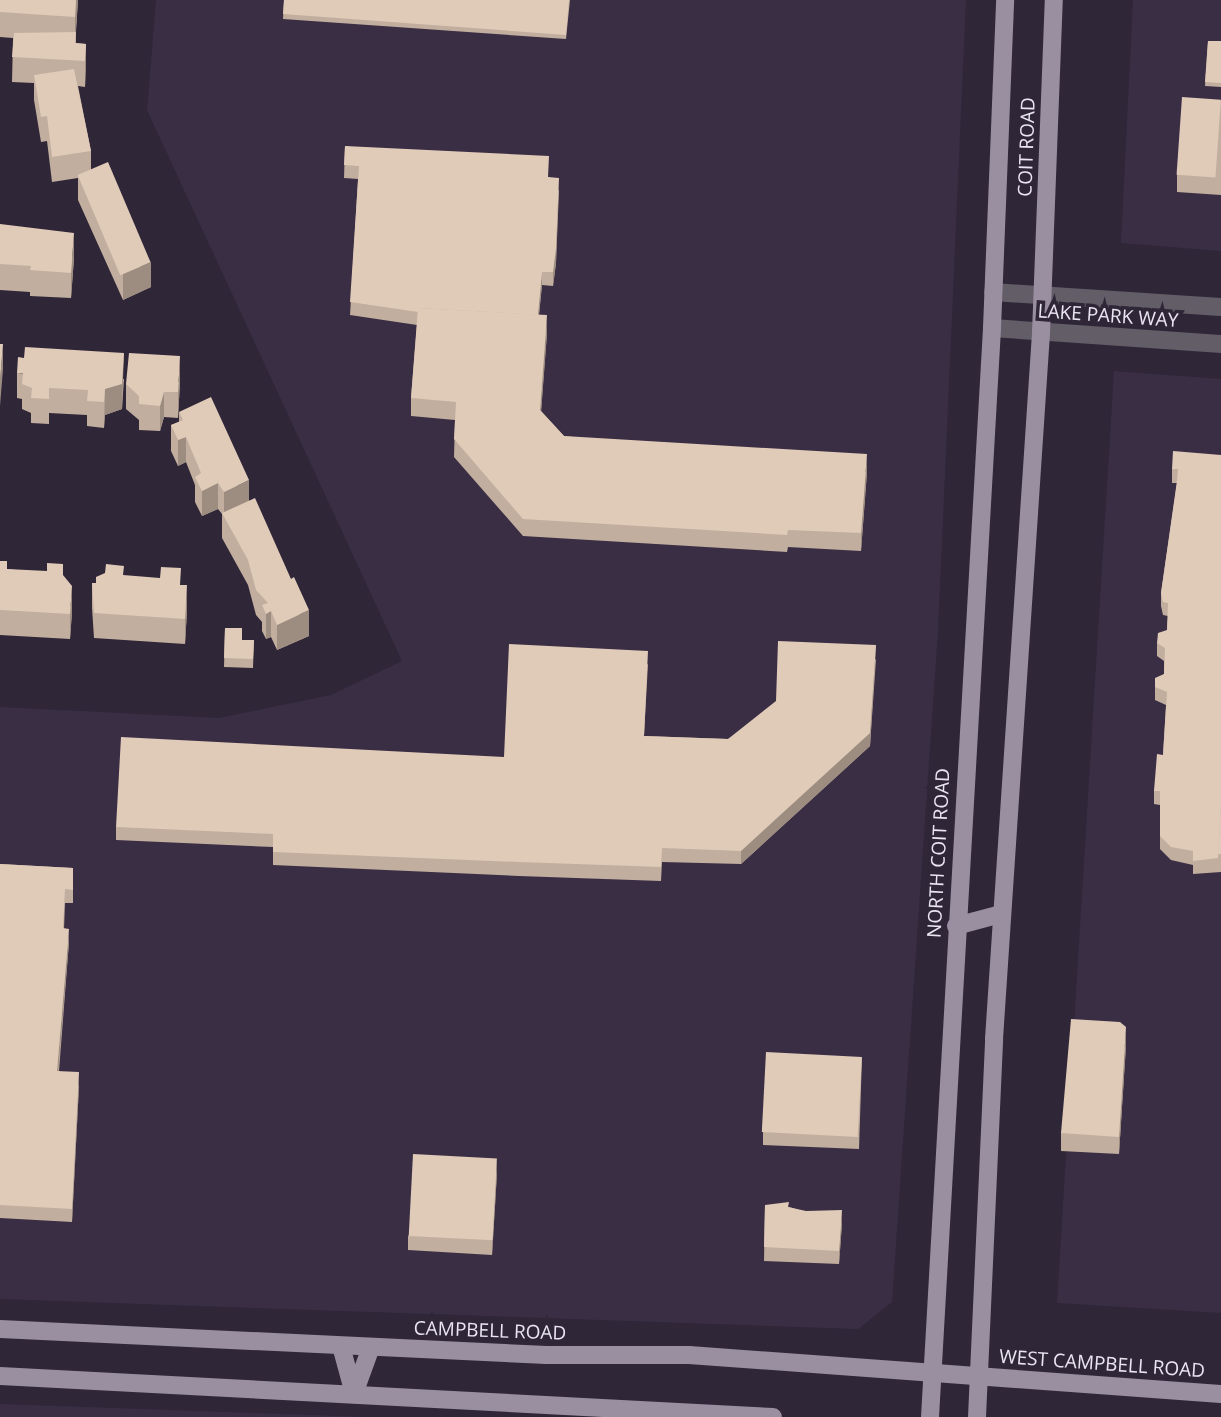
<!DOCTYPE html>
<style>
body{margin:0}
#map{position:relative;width:1221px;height:1417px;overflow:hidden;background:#2f2638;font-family:"Open Sans",sans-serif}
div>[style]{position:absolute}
.built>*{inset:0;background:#3a2e45}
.minor>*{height:18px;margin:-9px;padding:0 9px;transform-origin:9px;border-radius:9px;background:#625d66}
.major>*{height:18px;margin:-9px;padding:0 9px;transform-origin:9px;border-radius:9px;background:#998fa1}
.wall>*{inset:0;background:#c1ae9e}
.shaded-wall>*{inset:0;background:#9d8d81}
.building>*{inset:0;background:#e0cab8;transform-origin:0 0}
span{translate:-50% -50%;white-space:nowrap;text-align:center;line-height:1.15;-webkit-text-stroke:7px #2f2638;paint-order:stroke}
.street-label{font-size:19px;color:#eae5f1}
</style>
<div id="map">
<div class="built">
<i style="clip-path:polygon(156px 0,966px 0,938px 631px,892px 1302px,858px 1329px,0 1299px,0 707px,219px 718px,331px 695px,402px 661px,147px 110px)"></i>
<i style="clip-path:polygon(1133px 0,1221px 0,1221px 251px,1121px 243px)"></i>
<i style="clip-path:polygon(1114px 371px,1221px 379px,1221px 1313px,1057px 1303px)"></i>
<i style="clip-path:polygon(0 1404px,366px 1417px,0 1417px)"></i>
</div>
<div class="minor">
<i style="left:993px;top:292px;width:228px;rotate:3.8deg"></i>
<i style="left:992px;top:328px;width:230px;rotate:4deg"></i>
</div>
<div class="major">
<i style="left:956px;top:926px;width:47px;rotate:-14.9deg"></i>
<i style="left:0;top:1329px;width:547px;rotate:2.73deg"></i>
<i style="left:546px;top:1355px;width:143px"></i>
<i style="left:689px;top:1355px;width:533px;rotate:4.19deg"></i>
<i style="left:341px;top:1346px;width:50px;rotate:74.8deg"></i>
<i style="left:0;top:1376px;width:774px;rotate:3.04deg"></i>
<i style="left:354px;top:1394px;width:50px;rotate:-70.1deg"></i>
<i style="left:930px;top:1417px;width:1091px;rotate:-86.74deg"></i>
<i style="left:992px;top:328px;width:328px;rotate:-87.7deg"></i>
<i style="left:977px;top:1417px;width:378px;rotate:-87.4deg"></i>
<i style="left:994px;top:1039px;width:708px;rotate:-86.19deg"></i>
<i style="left:1041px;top:333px;width:333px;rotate:-87.8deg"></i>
</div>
<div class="wall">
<i style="clip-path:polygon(0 0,78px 0,76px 32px,76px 43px,86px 44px,85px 87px,78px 86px,91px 151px,91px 169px,151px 287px,123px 300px,78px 200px,78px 178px,52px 182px,47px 141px,41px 142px,34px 100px,34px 83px,12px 82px,13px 38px,0 37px)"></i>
<i style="clip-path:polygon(284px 0,570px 0,566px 39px,283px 19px)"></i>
<i style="clip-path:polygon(1208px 41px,1221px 41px,1221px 87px,1205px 86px)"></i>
<i style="clip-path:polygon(1221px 100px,1221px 195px,1177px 192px,1177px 175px)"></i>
<i style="clip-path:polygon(345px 146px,549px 177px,559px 191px,556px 263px,553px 286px,542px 285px,539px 315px,547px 333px,541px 411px,564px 436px,867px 472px,861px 551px,788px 547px,787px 552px,523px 536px,454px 457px,455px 420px,411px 416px,411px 398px,417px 325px,350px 315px,358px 179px,344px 178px)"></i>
<i style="clip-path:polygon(0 224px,74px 258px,71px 298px,30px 296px,30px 292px,0 290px)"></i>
<i style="clip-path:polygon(17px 373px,124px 379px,122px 409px,105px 415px,104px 428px,87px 426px,87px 415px,49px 413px,49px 424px,31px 423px,31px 413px,22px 409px,22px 399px,17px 398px)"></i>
<i style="clip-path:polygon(180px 382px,178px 418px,164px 417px,160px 431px,139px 430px,139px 420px,126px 409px,126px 384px)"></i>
<i style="clip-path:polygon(179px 412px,249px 500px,309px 636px,277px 650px,271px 637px,266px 639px,262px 631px,262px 622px,256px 615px,248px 585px,222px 538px,222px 514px,218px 509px,202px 516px,195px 502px,195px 485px,186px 462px,178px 466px,171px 451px,171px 425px,179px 422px)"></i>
<i style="clip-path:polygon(1221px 455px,1221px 872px,1193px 874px,1193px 865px,1171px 860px,1160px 849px,1160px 805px,1154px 804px,1154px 791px,1163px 755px,1166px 705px,1155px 700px,1155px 687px,1164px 674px,1164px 661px,1157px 656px,1157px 643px,1167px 630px,1168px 616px,1163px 615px,1161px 606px,1161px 593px,1177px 483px,1172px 483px,1172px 469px)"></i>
<i style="clip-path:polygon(0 561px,7px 569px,63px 576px,72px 612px,70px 639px,0 635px)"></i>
<i style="clip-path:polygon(124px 576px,181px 585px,187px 611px,185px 644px,94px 638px,92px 608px,92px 583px,96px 583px)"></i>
<i style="clip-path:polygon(225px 628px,242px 640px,254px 640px,253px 668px,224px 667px)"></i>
<i style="clip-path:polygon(876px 659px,870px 746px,741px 864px,662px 862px,661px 881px,519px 876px,273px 865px,273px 847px,116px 840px,116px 827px,504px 757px,648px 664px,644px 736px,728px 739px)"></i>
<i style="clip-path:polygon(0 864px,73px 868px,73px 903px,65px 903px,64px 929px,69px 942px,59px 1071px,79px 1086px,72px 1222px,0 1218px)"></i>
<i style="clip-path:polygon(1126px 1045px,1119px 1154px,1061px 1151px,1061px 1133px)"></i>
<i style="clip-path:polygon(862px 1057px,859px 1149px,763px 1145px,763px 1132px)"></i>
<i style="clip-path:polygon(497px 1173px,492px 1255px,408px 1250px,408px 1236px)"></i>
<i style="clip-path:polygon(765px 1205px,789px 1207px,842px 1223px,839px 1264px,764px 1261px)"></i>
</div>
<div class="shaded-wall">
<i style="clip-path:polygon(76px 0,78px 0,75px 42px,75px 17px)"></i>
<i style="clip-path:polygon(86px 44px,86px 69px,85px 87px,85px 61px)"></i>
<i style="clip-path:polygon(559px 178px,556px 263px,553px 286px,553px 272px)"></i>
<i style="clip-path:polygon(74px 233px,74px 258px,71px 298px,71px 273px)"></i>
<i style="clip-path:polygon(151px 262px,151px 287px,123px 300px,123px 274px)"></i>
<i style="clip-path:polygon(542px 272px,542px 285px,537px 333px,537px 319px)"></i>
<i style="clip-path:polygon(547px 315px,547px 333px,540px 427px,540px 410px)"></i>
<i style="clip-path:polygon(3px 344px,3px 369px,0 406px,0 381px)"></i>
<i style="clip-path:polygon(124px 353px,122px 409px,105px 415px,104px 428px,105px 389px)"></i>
<i style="clip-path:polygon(180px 356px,180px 382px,178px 418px,178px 392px)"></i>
<i style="clip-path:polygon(164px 392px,164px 417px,160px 431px,160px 406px)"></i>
<i style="clip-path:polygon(186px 437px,186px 462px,178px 466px,178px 440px)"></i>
<i style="clip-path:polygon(867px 454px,867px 472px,861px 551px,861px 533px)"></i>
<i style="clip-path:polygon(249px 480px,249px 505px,224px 517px,224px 492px)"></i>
<i style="clip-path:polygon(218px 483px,218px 509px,202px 516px,202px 491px)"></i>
<i style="clip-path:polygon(187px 585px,187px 611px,185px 644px,185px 619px)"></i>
<i style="clip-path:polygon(72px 586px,72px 612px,70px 639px,70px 614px)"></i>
<i style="clip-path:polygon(309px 610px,309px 636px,277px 650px,277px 625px)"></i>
<i style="clip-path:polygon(271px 611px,271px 637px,266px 639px,266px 614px)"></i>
<i style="clip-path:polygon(876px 645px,870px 746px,741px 864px,741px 851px)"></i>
<i style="clip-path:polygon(69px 929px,69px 942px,57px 1085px,57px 1071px)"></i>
<i style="clip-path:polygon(1126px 1027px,1126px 1045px,1119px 1154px,1119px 1137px)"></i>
<i style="clip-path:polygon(79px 1072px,79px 1086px,72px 1222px,72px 1209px)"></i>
<i style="clip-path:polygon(497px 1159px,497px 1173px,492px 1255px,492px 1241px)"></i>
<i style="clip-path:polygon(842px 1210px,842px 1223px,839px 1264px,839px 1251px)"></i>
</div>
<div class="building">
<i style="clip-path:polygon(0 0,76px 0,75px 17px,0 12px)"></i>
<i style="clip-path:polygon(284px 0,569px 0,566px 35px,283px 14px)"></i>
<i style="clip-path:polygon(76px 32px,75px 43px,86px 44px,85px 61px,12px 57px,14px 33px)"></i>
<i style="clip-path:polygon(1208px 41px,1221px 41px,1221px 83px,1205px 82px)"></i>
<i style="clip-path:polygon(74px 69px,91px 151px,52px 157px,47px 116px,41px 117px,34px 75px)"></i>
<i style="left:1182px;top:97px;width:39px;height:78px;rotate:4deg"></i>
<i style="clip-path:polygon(345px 146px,549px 156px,548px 177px,559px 178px,556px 249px,553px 272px,542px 272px,538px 315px,418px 308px,418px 312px,350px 302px,359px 166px,344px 165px)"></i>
<i style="left:108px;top:162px;width:109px;height:33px;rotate:67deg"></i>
<i style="clip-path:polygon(0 224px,74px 233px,71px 273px,30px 270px,31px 266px,0 264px)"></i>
<i style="clip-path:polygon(418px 308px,547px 315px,540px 410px,564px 436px,867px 454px,861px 533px,788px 530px,787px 535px,523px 519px,454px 439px,456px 402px,411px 398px)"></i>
<i style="clip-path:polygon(0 344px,3px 344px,0 381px)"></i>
<i style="clip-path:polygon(25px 347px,124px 353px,122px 384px,105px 389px,104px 402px,87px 401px,88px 390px,49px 388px,49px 399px,31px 398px,32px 388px,22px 384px,23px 373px,17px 373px,18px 357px,24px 358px)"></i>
<i style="clip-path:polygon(129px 353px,180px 356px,178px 392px,164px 392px,160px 406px,139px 404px,139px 396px,126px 384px)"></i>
<i style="clip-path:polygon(211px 397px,249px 480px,224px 492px,218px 483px,202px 491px,195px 477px,201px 473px,186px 437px,178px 440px,171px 425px,183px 420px,179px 412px)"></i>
<i style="clip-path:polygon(1173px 451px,1221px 455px,1221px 805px,1218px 858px,1193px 861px,1193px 851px,1171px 847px,1160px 836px,1160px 791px,1154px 791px,1157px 754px,1163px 755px,1167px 692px,1155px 687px,1155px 678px,1164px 674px,1165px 648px,1157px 643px,1158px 633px,1167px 630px,1168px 603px,1163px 602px,1161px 593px,1177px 481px,1178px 469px,1172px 469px)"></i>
<i style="clip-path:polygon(255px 498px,291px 579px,294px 577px,309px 610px,277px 625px,271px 611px,266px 614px,262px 605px,268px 603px,256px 590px,248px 560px,222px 513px)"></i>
<i style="clip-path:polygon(0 561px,7px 561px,7px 569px,47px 571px,47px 563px,63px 564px,63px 575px,72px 586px,70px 614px,0 610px)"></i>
<i style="clip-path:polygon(106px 564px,124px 566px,123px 575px,160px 578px,161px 567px,181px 568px,180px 585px,187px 585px,185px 619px,94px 613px,92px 583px,96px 583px,96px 577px,105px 573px)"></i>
<i style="clip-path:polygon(225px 628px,242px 628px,242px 640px,254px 640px,253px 659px,224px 658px)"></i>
<i style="clip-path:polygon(778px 641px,876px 645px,870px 733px,741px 851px,662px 848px,661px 867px,519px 862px,273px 852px,273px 834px,116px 827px,121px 737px,504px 757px,509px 644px,648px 651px,644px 736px,728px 739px,776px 701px)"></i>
<i style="clip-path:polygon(1221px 805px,1221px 854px,1218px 854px)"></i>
<i style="clip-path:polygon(0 864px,73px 868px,73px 890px,65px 889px,63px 928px,69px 929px,57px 1071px,79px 1072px,72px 1209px,0 1205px)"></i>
<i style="clip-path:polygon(1071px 1019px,1120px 1022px,1126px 1027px,1119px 1137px,1061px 1133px)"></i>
<i style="left:766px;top:1052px;width:96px;height:80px;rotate:3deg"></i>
<i style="left:413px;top:1154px;width:84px;height:82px;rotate:3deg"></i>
<i style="clip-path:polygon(789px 1202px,788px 1207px,806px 1211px,842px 1210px,839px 1251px,764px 1247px,765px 1205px)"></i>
</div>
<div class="street-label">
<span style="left:1027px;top:147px;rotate:-88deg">COIT ROAD</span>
<span style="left:1108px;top:316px;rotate:4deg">LAKE PARK WAY</span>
<span style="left:939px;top:853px;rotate:-87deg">NORTH COIT ROAD</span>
<span style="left:490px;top:1331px;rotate:2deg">CAMPBELL ROAD</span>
<span style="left:1102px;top:1364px;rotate:4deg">WEST CAMPBELL ROAD</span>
</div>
</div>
